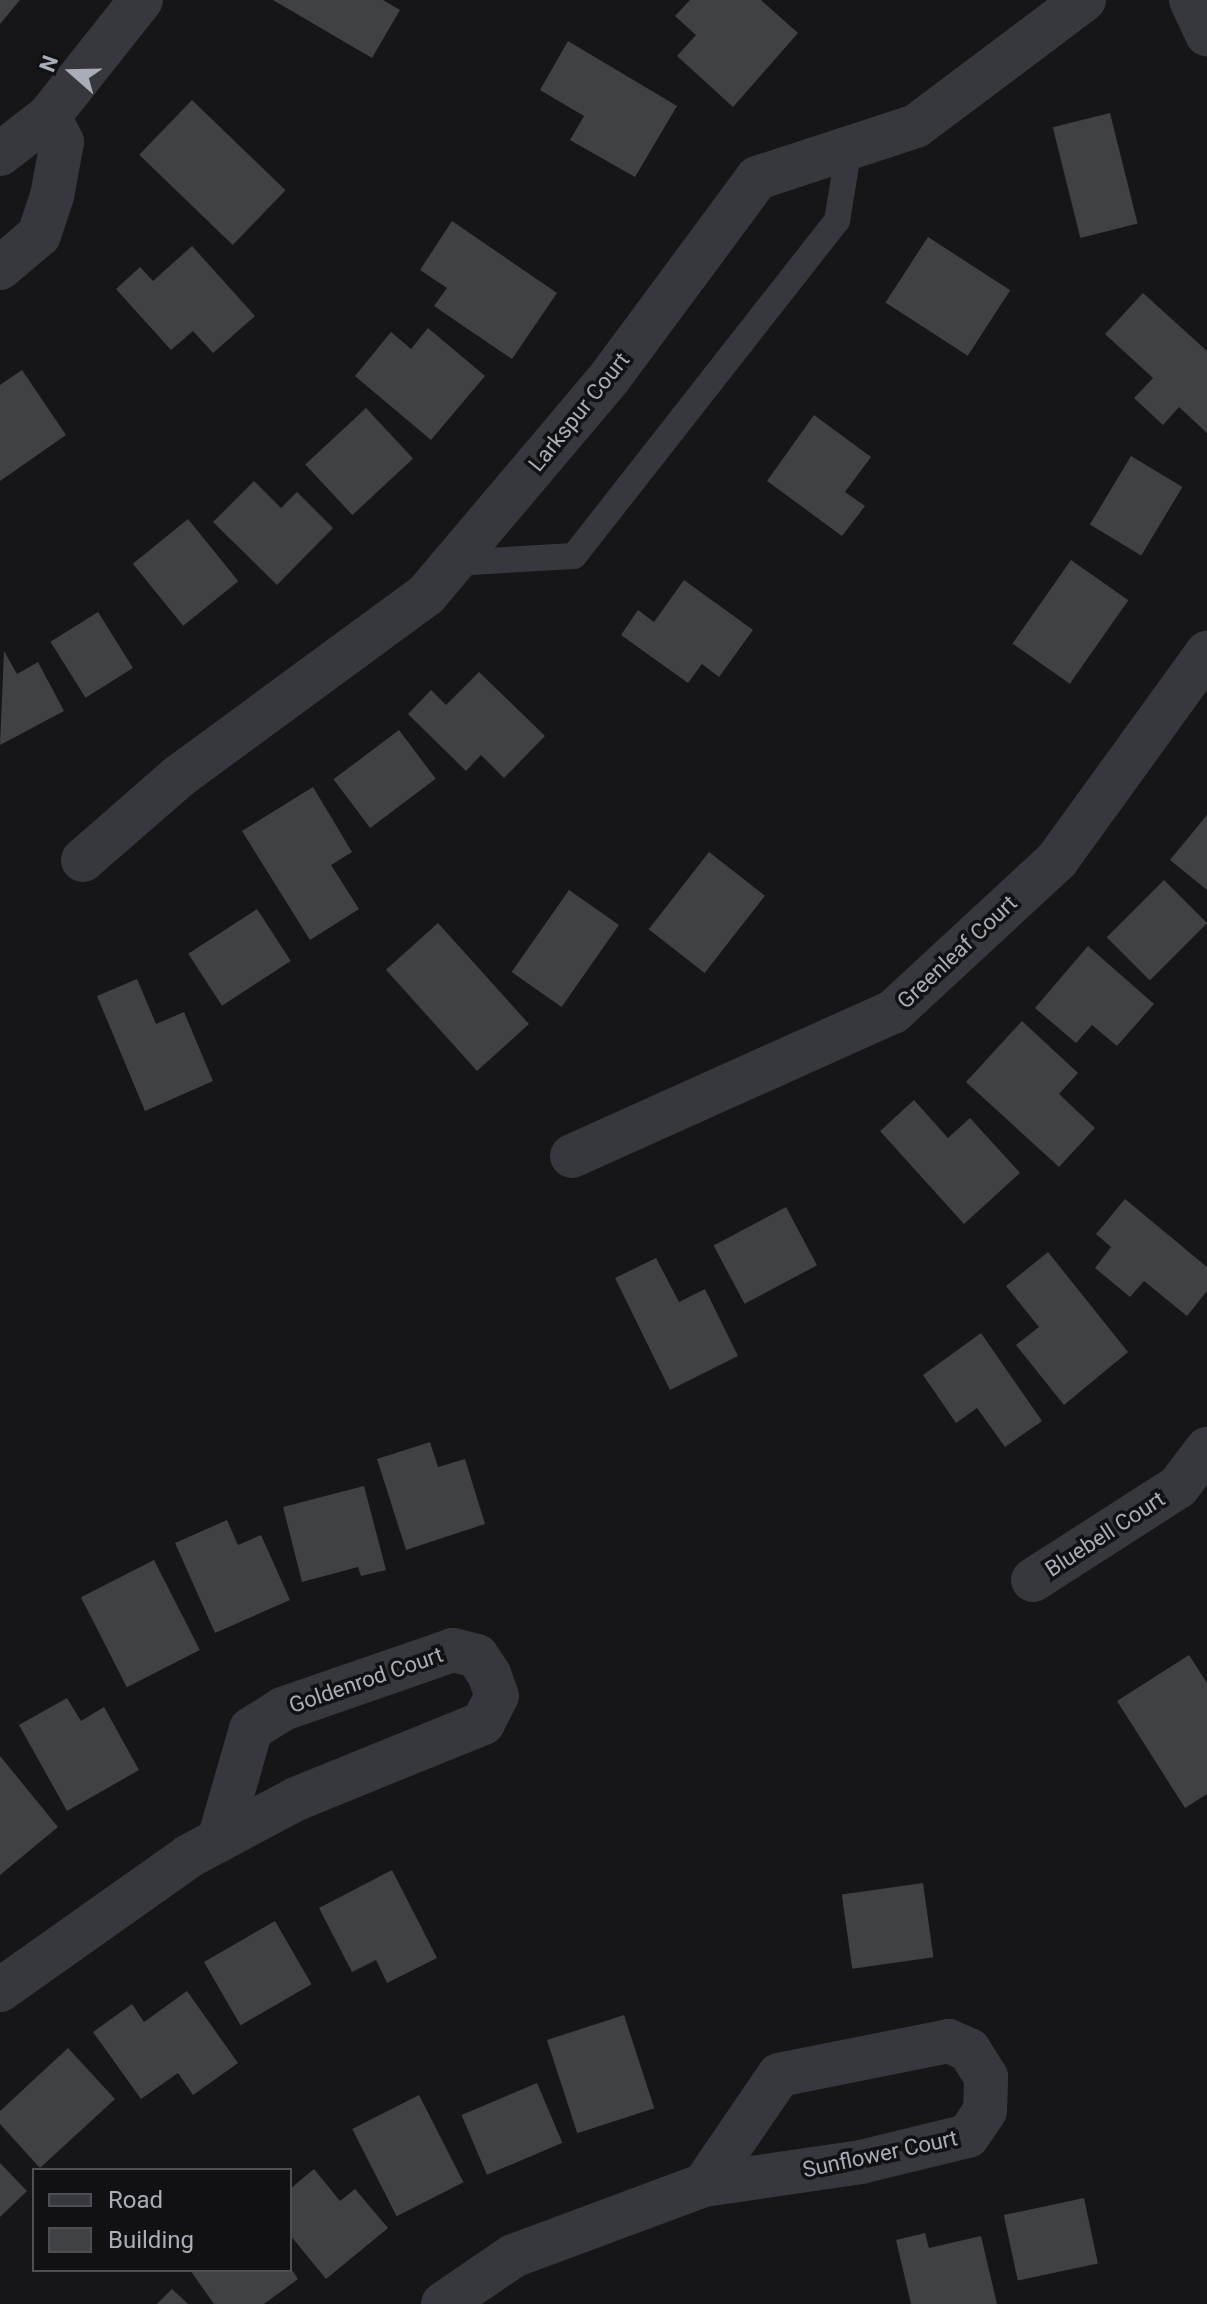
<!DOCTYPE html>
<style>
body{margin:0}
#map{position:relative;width:1207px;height:2304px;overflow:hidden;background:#161618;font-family:Roboto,sans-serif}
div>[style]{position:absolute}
.building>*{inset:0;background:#404145;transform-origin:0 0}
.lane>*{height:26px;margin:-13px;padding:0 13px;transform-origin:13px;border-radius:13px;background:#37383d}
.street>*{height:44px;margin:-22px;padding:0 22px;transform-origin:22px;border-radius:22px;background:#37383d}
span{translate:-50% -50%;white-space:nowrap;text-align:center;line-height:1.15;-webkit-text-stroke:7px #111113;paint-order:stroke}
.street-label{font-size:22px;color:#a8adb8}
.legend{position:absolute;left:32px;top:2168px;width:260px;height:104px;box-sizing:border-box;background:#111113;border:2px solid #4d4f55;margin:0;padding:10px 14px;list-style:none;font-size:24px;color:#a8adb8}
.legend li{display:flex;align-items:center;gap:16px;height:40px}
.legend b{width:40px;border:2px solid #4d4f55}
.north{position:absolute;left:32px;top:32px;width:80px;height:80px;-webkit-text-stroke:6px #111113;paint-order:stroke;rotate:290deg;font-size:22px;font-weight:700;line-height:32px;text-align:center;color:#a8adb8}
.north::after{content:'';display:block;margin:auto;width:28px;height:36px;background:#a8adb8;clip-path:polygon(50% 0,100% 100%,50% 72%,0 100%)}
</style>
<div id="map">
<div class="building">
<i style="clip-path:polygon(0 0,20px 0,0 24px)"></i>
<i style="clip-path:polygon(273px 0,383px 0,400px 10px,372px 58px)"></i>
<i style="clip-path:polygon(690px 0,761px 0,798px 33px,733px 107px,677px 56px,696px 35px,675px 16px)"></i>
<i style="clip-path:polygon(568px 41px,677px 106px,635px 177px,570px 140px,584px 116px,540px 90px)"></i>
<i style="left:192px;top:100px;width:130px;height:76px;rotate:44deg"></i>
<i style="left:1110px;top:113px;width:114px;height:59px;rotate:76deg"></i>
<i style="clip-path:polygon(452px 221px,557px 293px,512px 359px,434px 306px,447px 288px,420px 270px)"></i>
<i style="left:928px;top:237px;width:98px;height:78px;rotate:33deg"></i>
<i style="clip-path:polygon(192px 246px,255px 316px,213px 353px,193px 331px,171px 350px,116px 289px,140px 267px,153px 281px)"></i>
<i style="clip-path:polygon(1143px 293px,1207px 351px,1207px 433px,1179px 407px,1163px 425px,1134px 398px,1153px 378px,1105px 334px)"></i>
<i style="clip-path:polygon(428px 328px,485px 376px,431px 440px,355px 376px,391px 332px,411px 349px)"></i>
<i style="clip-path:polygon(22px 370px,66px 435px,0 481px,0 385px)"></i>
<i style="left:366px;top:408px;width:69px;height:83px;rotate:47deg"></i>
<i style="clip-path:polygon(814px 415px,871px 457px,845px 492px,865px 506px,842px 536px,767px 481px)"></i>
<i style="left:1131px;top:456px;width:60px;height:80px;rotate:31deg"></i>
<i style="clip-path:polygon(254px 481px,281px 508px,297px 492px,333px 528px,277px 585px,213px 522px)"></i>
<i style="left:188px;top:519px;width:80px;height:71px;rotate:51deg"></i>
<i style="left:1071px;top:560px;width:70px;height:102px;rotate:35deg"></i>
<i style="clip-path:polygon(684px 580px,753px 630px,719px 677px,702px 664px,688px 683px,621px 635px,638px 610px,654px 622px)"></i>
<i style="left:98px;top:612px;width:66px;height:56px;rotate:58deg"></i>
<i style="clip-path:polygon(4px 651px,17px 674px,38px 662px,64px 711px,0 745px)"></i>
<i style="clip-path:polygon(479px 672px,545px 736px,504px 778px,481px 755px,466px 771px,408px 714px,431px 690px,446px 705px)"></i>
<i style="left:399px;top:730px;width:61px;height:82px;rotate:53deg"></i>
<i style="clip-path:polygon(313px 787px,352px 852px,331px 865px,359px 909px,310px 940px,242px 831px)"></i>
<i style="clip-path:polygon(1207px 815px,1207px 890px,1170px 860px)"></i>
<i style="left:709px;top:852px;width:71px;height:98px;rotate:38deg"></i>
<i style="left:1164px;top:880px;width:61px;height:81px;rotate:45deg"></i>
<i style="left:569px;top:890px;width:61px;height:100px;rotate:35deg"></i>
<i style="left:257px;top:909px;width:62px;height:82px;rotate:57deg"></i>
<i style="left:438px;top:923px;width:136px;height:70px;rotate:48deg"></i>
<i style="clip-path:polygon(1088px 946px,1154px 1004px,1117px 1046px,1092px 1025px,1076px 1043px,1035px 1008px)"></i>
<i style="clip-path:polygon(137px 979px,156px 1024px,184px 1012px,213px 1081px,145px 1111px,97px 996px)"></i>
<i style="clip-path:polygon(1022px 1021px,1078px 1073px,1059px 1094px,1095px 1128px,1059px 1167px,966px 1082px)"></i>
<i style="clip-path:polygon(914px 1100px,948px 1138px,970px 1118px,1020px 1173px,964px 1224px,880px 1131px)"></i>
<i style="clip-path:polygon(1125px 1199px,1207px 1267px,1207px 1291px,1187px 1316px,1144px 1281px,1130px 1297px,1095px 1268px,1111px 1247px,1096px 1234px)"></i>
<i style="left:786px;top:1207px;width:66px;height:82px;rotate:62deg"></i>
<i style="clip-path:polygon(1048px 1252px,1128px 1352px,1064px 1405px,1016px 1345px,1039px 1327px,1006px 1286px)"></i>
<i style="clip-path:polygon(656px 1258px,679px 1302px,705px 1289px,738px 1356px,670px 1390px,615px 1278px)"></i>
<i style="clip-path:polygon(981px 1333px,1042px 1421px,1005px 1447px,977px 1408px,956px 1423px,923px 1375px)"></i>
<i style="clip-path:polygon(430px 1442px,438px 1467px,465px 1459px,485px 1524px,406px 1550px,377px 1459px)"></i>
<i style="clip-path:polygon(364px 1486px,386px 1570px,361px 1576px,358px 1567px,302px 1582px,283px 1507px)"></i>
<i style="clip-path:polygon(227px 1520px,238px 1545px,261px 1535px,290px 1600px,215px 1633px,175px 1543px)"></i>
<i style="left:154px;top:1560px;width:101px;height:82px;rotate:63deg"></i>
<i style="clip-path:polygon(1189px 1655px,1207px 1683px,1207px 1794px,1185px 1808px,1117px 1701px)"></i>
<i style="clip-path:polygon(67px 1698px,81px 1721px,104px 1707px,139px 1770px,67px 1811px,19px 1725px)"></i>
<i style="clip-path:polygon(0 1756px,58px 1827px,0 1875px)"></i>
<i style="clip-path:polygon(392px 1870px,437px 1958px,387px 1983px,376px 1960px,352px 1972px,319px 1908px)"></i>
<i style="left:923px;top:1883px;width:75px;height:82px;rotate:82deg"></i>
<i style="left:275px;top:1921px;width:73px;height:82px;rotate:60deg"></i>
<i style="clip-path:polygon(187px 1991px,238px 2063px,193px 2095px,178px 2073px,141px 2099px,93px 2032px,132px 2004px,144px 2022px)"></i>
<i style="left:624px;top:2015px;width:98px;height:81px;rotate:72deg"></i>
<i style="clip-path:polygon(68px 2048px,115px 2099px,40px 2168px,0 2124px,0 2111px)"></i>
<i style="left:537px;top:2083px;width:65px;height:82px;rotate:67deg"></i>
<i style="left:419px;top:2095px;width:98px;height:75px;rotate:63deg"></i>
<i style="clip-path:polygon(0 2163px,27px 2191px,0 2217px)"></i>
<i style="clip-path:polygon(314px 2169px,340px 2201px,355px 2189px,388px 2228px,326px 2279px,290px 2235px,290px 2189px)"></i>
<i style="left:1084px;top:2198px;width:67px;height:82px;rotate:78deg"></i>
<i style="clip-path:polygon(925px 2233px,929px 2248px,981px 2236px,997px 2304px,911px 2304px,896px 2240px)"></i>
<i style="clip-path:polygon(190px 2270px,292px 2270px,298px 2279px,264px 2304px,214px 2304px)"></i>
<i style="clip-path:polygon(172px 2289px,188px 2304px,157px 2304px)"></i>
</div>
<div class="lane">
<i style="left:453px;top:563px;width:121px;rotate:-3.3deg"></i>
<i style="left:574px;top:556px;width:426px;rotate:-51.9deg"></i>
<i style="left:837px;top:221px;width:74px;rotate:-80.7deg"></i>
</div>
<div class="street">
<i style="left:1191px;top:0;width:38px;rotate:65deg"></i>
<i style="left:0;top:154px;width:62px;rotate:-37.8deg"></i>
<i style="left:49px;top:116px;width:148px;rotate:-51.6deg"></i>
<i style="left:0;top:268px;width:51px;rotate:-40.2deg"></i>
<i style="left:39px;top:235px;width:41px;rotate:-71.6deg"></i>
<i style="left:52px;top:196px;width:55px;rotate:-79.5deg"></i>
<i style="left:62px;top:142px;width:29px;rotate:-117deg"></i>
<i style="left:83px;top:860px;width:126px;rotate:-41.1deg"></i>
<i style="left:178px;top:777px;width:308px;rotate:-36.3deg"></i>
<i style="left:426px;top:595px;width:285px;rotate:-49.8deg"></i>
<i style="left:610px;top:377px;width:247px;rotate:-53.5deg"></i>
<i style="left:757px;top:178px;width:167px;rotate:-18.1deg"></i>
<i style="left:916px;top:126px;width:210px;rotate:-36.9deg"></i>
<i style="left:572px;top:1156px;width:352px;rotate:-24.2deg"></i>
<i style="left:893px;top:1012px;width:224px;rotate:-42.8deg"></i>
<i style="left:1057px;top:860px;width:256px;rotate:-54.1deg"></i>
<i style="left:1033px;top:1580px;width:172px;rotate:-32.7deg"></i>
<i style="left:1178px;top:1487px;width:48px;rotate:-52.7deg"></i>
<i style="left:0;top:1990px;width:232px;rotate:-35.3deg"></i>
<i style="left:189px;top:1856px;width:121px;rotate:-28deg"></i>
<i style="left:296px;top:1799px;width:202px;rotate:-22.1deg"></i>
<i style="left:483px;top:1723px;width:30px;rotate:-63deg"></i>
<i style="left:497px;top:1696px;width:23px;rotate:-110deg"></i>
<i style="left:489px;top:1674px;width:22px;rotate:-124deg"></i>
<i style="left:477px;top:1656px;width:25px;rotate:-166deg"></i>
<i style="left:453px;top:1650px;width:180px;rotate:160.9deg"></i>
<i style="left:283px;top:1709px;width:38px;rotate:148deg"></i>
<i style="left:251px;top:1729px;width:116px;rotate:106.1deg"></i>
<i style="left:443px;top:2304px;width:85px;rotate:-34.4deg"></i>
<i style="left:513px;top:2256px;width:204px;rotate:-20.4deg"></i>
<i style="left:704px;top:2185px;width:159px;rotate:-8.3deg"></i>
<i style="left:861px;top:2162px;width:110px;rotate:-13.7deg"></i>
<i style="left:968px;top:2136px;width:30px;rotate:-56deg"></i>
<i style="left:985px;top:2111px;width:34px;rotate:-88deg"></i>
<i style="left:986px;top:2077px;width:32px;rotate:-122deg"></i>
<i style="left:969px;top:2050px;width:22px;rotate:-156deg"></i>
<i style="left:949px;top:2041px;width:173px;rotate:168.7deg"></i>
<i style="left:779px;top:2075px;width:133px;rotate:124.3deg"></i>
</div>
<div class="street-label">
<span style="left:579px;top:412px;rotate:-51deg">Larkspur Court</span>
<span style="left:957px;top:952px;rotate:-43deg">Greenleaf Court</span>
<span style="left:1105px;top:1534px;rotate:-33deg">Bluebell Court</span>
<span style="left:366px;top:1680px;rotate:-19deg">Goldenrod Court</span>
<span style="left:880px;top:2154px;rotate:-12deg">Sunflower Court</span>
</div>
<ul class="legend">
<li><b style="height:10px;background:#37383d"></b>Road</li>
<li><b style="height:22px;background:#404145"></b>Building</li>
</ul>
<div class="north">N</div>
</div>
